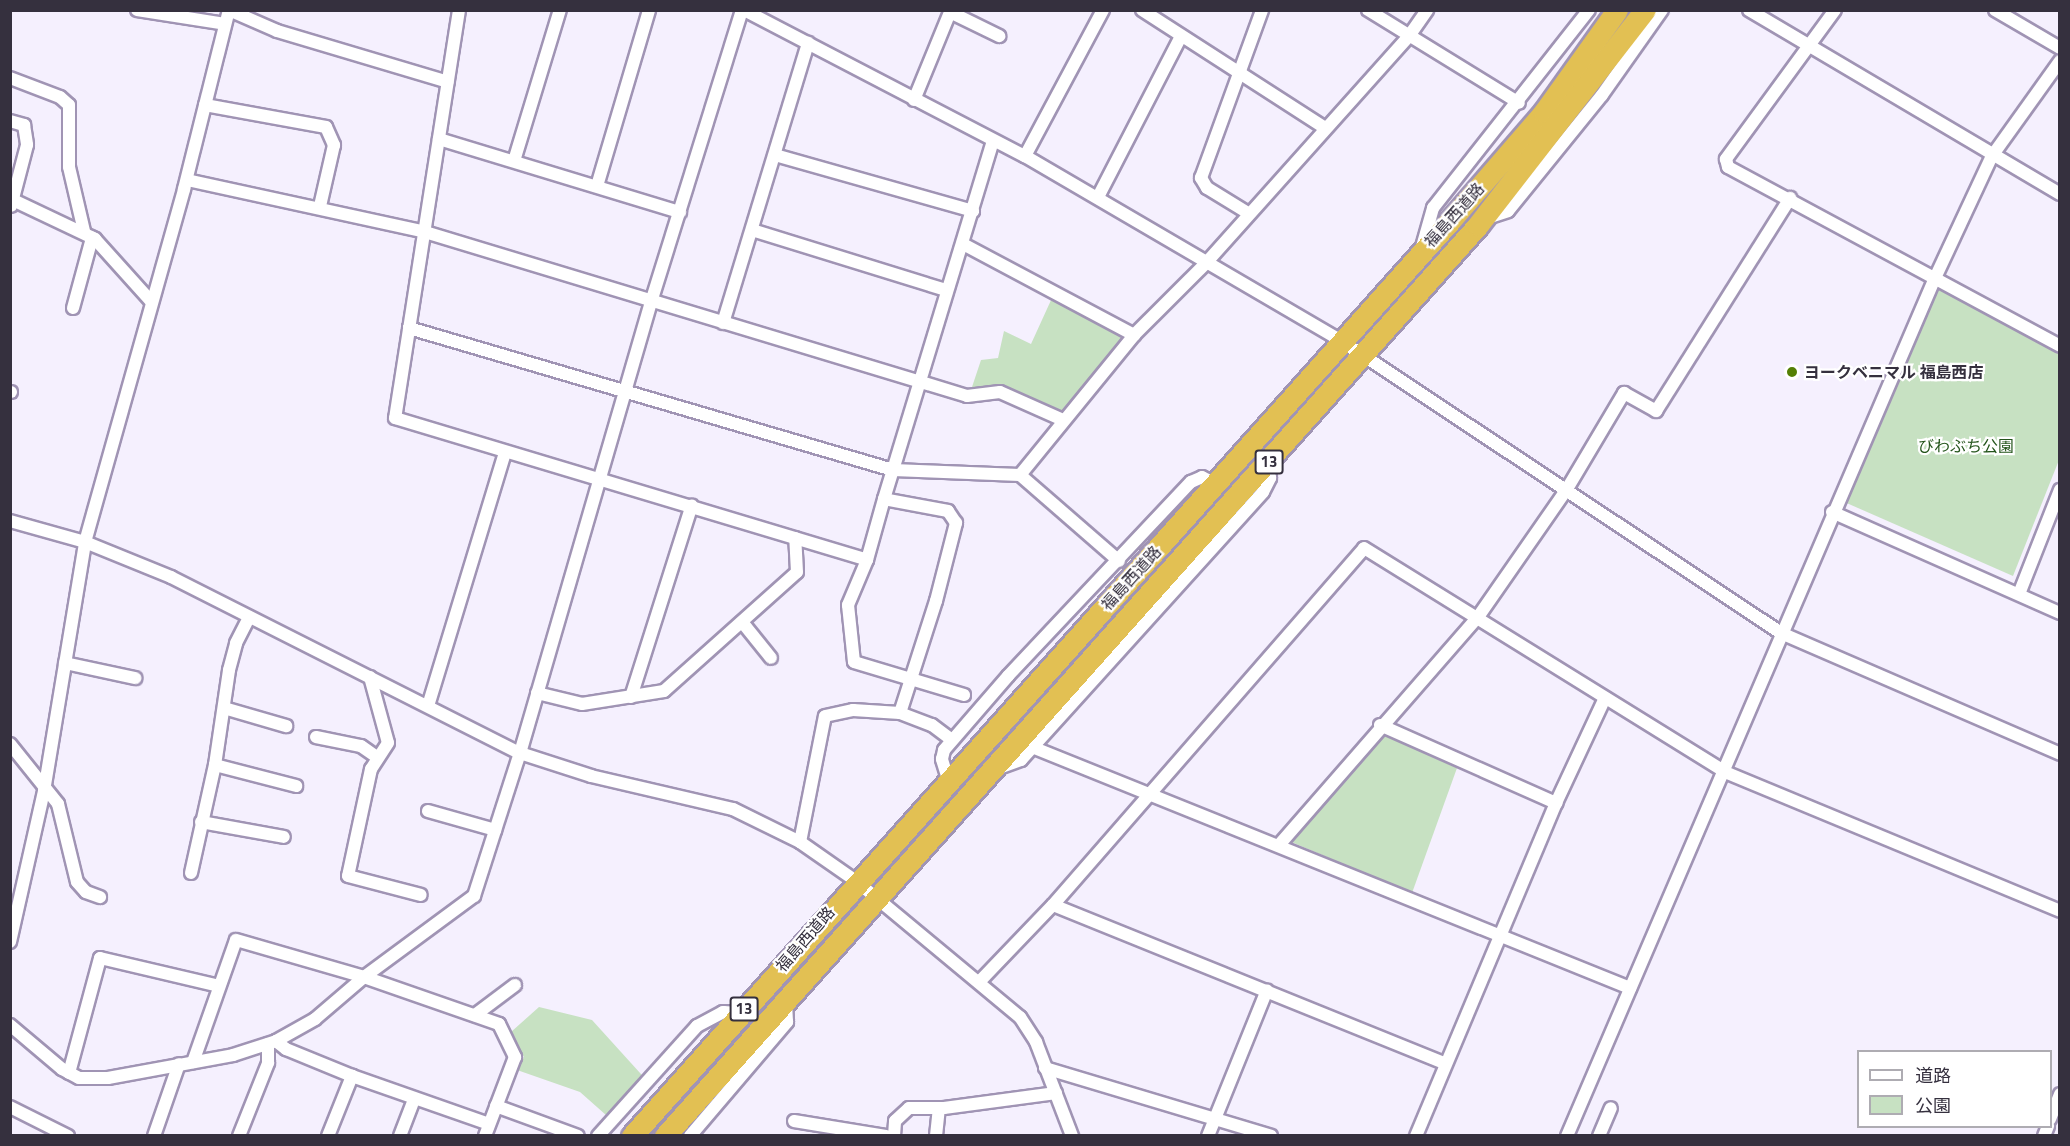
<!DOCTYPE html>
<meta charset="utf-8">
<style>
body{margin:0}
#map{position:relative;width:2070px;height:1146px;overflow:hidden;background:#f5f0fe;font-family:"Titillium Web","Noto Sans JP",sans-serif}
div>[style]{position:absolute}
.green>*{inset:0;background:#c7e1c2}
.roads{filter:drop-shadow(2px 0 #a094b4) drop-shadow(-2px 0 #a094b4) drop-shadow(0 2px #a094b4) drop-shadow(0 -2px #a094b4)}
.minor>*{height:12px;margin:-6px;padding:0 6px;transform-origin:6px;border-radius:6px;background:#fff}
.trunk>*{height:21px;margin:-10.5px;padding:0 10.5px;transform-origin:10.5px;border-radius:10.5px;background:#e2c053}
.dots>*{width:16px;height:16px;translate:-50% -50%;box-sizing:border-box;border:3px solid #fff;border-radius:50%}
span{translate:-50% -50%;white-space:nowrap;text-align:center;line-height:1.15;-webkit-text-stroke:4.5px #fff;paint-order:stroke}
.shield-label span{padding:2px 4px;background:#fff;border:2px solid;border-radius:4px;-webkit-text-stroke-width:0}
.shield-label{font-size:15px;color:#35303e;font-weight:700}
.street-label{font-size:16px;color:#35303e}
.poi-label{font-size:16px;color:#35303e;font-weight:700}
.left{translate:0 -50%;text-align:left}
.park-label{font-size:16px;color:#23541a}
.frame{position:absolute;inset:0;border:12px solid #35303e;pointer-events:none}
.legend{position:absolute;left:1857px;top:1050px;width:195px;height:78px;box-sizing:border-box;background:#fff;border:2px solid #aeacb2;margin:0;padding:8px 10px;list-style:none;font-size:18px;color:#35303e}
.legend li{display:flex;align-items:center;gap:12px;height:30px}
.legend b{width:30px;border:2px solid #aeacb2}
</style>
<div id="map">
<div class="green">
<i style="clip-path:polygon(1936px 281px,2059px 348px,2059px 460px,2013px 576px,1842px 501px)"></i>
<i style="clip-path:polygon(1052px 298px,1126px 337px,1062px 414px,1003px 386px,971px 390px,981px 360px,998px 358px,1004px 331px,1031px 344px)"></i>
<i style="clip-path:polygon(1382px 734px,1457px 768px,1412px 893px,1289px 841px)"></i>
<i style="clip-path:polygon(539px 1007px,592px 1020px,650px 1084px,615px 1123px,580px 1092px,517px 1070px,524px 1057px,511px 1032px)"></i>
</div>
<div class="roads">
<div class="minor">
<i style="left:137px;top:10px;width:89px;rotate:9deg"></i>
<i style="left:229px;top:10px;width:52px;rotate:23.6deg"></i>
<i style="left:277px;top:31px;width:178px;rotate:16.6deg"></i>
<i style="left:459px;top:10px;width:413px;rotate:98.9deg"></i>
<i style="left:395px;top:418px;width:493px;rotate:16.7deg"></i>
<i style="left:744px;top:10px;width:317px;rotate:27.5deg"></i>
<i style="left:1025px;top:156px;width:365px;rotate:30.3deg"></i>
<i style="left:1340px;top:340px;width:529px;rotate:33.6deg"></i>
<i style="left:1781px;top:633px;width:304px;rotate:23.4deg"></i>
<i style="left:1142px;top:10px;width:218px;rotate:32.8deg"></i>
<i style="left:1368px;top:10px;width:177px;rotate:31.6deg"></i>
<i style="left:1749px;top:10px;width:361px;rotate:30.6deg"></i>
<i style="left:1835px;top:10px;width:185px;rotate:126.2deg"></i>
<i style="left:1726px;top:159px;width:8px;rotate:76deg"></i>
<i style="left:1728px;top:167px;width:377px;rotate:28.3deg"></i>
<i style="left:1995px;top:10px;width:75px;rotate:30.3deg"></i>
<i style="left:950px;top:12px;width:55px;rotate:26.1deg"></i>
<i style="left:10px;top:78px;width:53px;rotate:20.8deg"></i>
<i style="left:60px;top:97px;width:12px;rotate:42deg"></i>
<i style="left:69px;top:105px;width:62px;rotate:90deg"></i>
<i style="left:69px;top:167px;width:66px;rotate:76.8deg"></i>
<i style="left:914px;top:100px;width:97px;rotate:-67.7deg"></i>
<i style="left:205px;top:105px;width:123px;rotate:10.3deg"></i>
<i style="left:326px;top:127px;width:20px;rotate:66deg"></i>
<i style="left:334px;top:145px;width:63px;rotate:102.9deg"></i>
<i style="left:10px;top:121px;width:15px;rotate:16deg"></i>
<i style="left:24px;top:125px;width:20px;rotate:81deg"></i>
<i style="left:27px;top:145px;width:63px;rotate:104.7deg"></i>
<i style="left:439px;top:139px;width:252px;rotate:16.9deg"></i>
<i style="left:775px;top:155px;width:206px;rotate:15.8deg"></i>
<i style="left:1025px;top:156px;width:166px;rotate:-61.9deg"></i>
<i style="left:514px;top:161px;width:158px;rotate:-73.1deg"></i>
<i style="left:187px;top:180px;width:244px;rotate:12.3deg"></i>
<i style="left:425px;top:232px;width:566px;rotate:16.83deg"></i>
<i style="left:967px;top:396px;width:33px;rotate:-7deg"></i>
<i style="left:1000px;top:392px;width:69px;rotate:24deg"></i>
<i style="left:597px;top:186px;width:184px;rotate:-73.5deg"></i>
<i style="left:1098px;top:197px;width:181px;rotate:-62.7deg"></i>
<i style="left:13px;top:200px;width:91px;rotate:25.4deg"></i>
<i style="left:95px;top:239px;width:82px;rotate:48deg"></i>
<i style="left:1248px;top:213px;width:48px;rotate:-148.6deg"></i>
<i style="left:1207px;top:188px;width:12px;rotate:-121deg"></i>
<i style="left:1201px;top:178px;width:179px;rotate:-70deg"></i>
<i style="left:1484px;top:219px;width:25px;rotate:-18deg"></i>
<i style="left:1508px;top:211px;width:149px;rotate:-51deg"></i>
<i style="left:1602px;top:95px;width:104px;rotate:-54.8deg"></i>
<i style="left:752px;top:230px;width:203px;rotate:17.2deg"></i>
<i style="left:963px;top:244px;width:194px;rotate:28deg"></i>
<i style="left:1422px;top:247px;width:41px;rotate:-74.2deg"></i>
<i style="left:1433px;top:208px;width:252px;rotate:-51.8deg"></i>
<i style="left:73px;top:308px;width:73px;rotate:-74.8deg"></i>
<i style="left:723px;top:323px;width:293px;rotate:-73.1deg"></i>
<i style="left:409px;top:328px;width:504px;rotate:16.35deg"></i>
<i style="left:893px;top:470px;width:344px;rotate:-73.1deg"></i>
<i style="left:10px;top:392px;width:1px"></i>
<i style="left:1020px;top:475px;width:181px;rotate:-50.8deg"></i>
<i style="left:1134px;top:335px;width:102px;rotate:-45deg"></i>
<i style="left:1206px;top:263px;width:305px;rotate:-48.2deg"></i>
<i style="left:1409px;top:36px;width:32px;rotate:-55deg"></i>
<i style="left:884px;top:499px;width:63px;rotate:105.6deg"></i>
<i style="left:867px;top:560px;width:49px;rotate:112.9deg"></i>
<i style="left:848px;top:605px;width:57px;rotate:84deg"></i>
<i style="left:854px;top:662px;width:115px;rotate:16.7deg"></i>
<i style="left:1832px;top:512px;width:249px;rotate:23.9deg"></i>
<i style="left:10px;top:521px;width:78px;rotate:15.6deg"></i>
<i style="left:85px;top:542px;width:93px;rotate:22.1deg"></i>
<i style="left:171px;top:577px;width:391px;rotate:26.8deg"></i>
<i style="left:520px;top:753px;width:75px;rotate:17.9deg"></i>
<i style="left:591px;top:776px;width:146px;rotate:13.1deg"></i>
<i style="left:733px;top:809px;width:75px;rotate:26.2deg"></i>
<i style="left:800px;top:842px;width:68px;rotate:34.9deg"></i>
<i style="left:856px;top:881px;width:213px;rotate:39.7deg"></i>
<i style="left:1020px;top:1017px;width:30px;rotate:57deg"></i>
<i style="left:1036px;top:1042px;width:101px;rotate:69deg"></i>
<i style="left:2019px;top:594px;width:112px;rotate:-68.5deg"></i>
<i style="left:742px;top:622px;width:46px;rotate:51.1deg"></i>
<i style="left:65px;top:663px;width:72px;rotate:12.1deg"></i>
<i style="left:370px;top:677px;width:68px;rotate:74.7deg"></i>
<i style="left:388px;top:743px;width:31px;rotate:123deg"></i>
<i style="left:371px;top:769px;width:109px;rotate:102.1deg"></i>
<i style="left:348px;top:876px;width:75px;rotate:14.6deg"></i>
<i style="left:537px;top:693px;width:46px;rotate:13.7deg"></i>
<i style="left:582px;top:704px;width:83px;rotate:-9deg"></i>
<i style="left:664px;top:691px;width:178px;rotate:-41.8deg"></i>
<i style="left:797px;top:572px;width:34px;rotate:-93deg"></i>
<i style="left:631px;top:697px;width:201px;rotate:-72.4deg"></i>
<i style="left:428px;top:706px;width:265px;rotate:-73.1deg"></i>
<i style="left:224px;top:708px;width:65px;rotate:16.2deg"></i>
<i style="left:900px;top:713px;width:118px;rotate:-72.2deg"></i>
<i style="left:936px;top:601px;width:81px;rotate:-75.6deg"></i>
<i style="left:956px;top:523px;width:14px;rotate:-124deg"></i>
<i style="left:948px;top:511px;width:65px;rotate:-169.4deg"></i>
<i style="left:884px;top:499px;width:30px;rotate:-73deg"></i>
<i style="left:893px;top:470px;width:127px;rotate:2.3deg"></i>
<i style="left:1020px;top:475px;width:131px;rotate:41deg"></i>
<i style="left:1380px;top:725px;width:193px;rotate:23.9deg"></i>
<i style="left:316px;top:737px;width:46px;rotate:11.3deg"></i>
<i style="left:361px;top:746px;width:19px;rotate:35deg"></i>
<i style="left:10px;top:744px;width:77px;rotate:51.3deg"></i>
<i style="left:58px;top:804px;width:80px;rotate:76.3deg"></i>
<i style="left:77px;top:882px;width:13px;rotate:48deg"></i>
<i style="left:86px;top:892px;width:15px;rotate:20deg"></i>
<i style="left:1032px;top:747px;width:645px;rotate:21.95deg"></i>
<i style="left:215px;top:765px;width:84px;rotate:14.5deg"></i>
<i style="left:993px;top:770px;width:30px;rotate:-20deg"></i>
<i style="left:1021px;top:760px;width:361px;rotate:-47.9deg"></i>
<i style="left:1263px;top:492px;width:16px;rotate:-63deg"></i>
<i style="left:1270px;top:478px;width:15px;rotate:-98deg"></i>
<i style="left:948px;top:779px;width:21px;rotate:-107deg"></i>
<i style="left:942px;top:759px;width:9px;rotate:-77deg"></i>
<i style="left:944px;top:750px;width:98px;rotate:-49.1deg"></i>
<i style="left:1008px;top:676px;width:267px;rotate:-46.7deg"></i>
<i style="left:1191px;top:482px;width:12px;rotate:-24deg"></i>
<i style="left:1202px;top:477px;width:16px;rotate:27deg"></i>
<i style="left:428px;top:811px;width:70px;rotate:15.8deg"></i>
<i style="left:201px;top:822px;width:84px;rotate:10.2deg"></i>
<i style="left:800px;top:842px;width:128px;rotate:-78.8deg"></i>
<i style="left:825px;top:716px;width:29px;rotate:-12deg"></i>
<i style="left:853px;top:710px;width:47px;rotate:3.7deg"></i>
<i style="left:900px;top:713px;width:34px;rotate:21deg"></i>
<i style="left:932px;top:725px;width:25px;rotate:37deg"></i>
<i style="left:1279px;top:845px;width:303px;rotate:-48.9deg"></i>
<i style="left:1478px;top:617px;width:156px;rotate:-55.2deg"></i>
<i style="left:1567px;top:489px;width:112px;rotate:-59.3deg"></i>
<i style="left:1624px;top:393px;width:37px;rotate:29deg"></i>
<i style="left:1656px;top:411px;width:252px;rotate:-57.8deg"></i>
<i style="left:191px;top:873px;width:111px;rotate:-77.5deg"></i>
<i style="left:215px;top:765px;width:96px;rotate:-81.6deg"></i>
<i style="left:229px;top:670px;width:28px;rotate:-75deg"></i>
<i style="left:236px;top:643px;width:29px;rotate:-63deg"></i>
<i style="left:1053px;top:905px;width:423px;rotate:22deg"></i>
<i style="left:10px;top:942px;width:155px;rotate:-77.3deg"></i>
<i style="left:44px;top:791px;width:252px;rotate:-80.6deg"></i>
<i style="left:85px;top:542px;width:367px;rotate:-74.3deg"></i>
<i style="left:184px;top:189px;width:185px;rotate:-75.9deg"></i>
<i style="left:980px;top:981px;width:105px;rotate:-46.2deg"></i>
<i style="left:1053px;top:905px;width:473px;rotate:-48.9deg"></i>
<i style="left:1364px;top:548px;width:425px;rotate:31.8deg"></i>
<i style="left:1725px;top:772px;width:363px;rotate:22.5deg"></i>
<i style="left:475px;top:1015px;width:50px;rotate:-36.9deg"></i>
<i style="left:10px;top:1025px;width:68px;rotate:40.2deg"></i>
<i style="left:62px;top:1069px;width:19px;rotate:28deg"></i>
<i style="left:79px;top:1078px;width:29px"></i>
<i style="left:108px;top:1078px;width:127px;rotate:-10.4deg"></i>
<i style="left:233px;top:1055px;width:45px;rotate:-18deg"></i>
<i style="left:276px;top:1041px;width:45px;rotate:-29.4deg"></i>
<i style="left:315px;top:1019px;width:65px;rotate:-40.6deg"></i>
<i style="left:364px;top:977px;width:137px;rotate:-36.4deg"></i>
<i style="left:474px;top:896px;width:150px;rotate:-72.2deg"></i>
<i style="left:520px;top:753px;width:473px;rotate:-73.8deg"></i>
<i style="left:652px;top:299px;width:303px;rotate:-72.7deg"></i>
<i style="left:276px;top:1041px;width:13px;rotate:39deg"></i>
<i style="left:286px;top:1049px;width:71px;rotate:22.2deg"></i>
<i style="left:352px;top:1076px;width:145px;rotate:19.3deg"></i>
<i style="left:193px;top:1062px;width:129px;rotate:-70.6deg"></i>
<i style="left:236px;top:940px;width:133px;rotate:16.1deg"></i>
<i style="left:364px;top:977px;width:143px;rotate:19.2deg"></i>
<i style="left:499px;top:1024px;width:37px;rotate:64deg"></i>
<i style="left:515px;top:1057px;width:85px;rotate:110.8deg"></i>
<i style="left:1045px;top:1068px;width:236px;rotate:16.7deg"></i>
<i style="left:69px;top:1073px;width:119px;rotate:-74.9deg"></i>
<i style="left:100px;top:958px;width:122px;rotate:13.2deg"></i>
<i style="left:496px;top:1106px;width:87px;rotate:20.1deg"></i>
<i style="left:10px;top:1107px;width:65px;rotate:26.6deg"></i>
<i style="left:2050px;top:1119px;width:27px;rotate:-68deg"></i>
<i style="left:794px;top:1121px;width:93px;rotate:9.3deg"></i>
<i style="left:154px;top:1136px;width:76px;rotate:-70.9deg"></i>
<i style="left:239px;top:1136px;width:79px;rotate:-68.3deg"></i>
<i style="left:268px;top:1063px;width:19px;rotate:-90deg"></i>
<i style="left:328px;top:1136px;width:65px;rotate:-68.2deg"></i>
<i style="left:400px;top:1136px;width:40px;rotate:-69deg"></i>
<i style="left:598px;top:1136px;width:148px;rotate:-48deg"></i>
<i style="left:697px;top:1026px;width:30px;rotate:-28deg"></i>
<i style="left:723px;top:1012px;width:17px;rotate:3deg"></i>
<i style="left:690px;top:1136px;width:150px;rotate:-49.6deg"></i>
<i style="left:787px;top:1022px;width:20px;rotate:-93deg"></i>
<i style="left:894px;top:1136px;width:15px;rotate:-86deg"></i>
<i style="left:895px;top:1121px;width:19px;rotate:-43deg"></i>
<i style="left:909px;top:1108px;width:35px"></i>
<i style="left:944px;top:1108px;width:113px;rotate:-7.6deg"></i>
<i style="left:936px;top:1136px;width:28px;rotate:-84deg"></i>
<i style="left:1208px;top:1136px;width:157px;rotate:-68deg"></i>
<i style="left:1416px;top:1136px;width:361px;rotate:-67.2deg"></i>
<i style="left:1556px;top:803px;width:116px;rotate:-65deg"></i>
<i style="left:1567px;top:1136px;width:934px;rotate:-66.79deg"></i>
<i style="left:1935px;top:278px;width:135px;rotate:-65deg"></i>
<i style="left:1992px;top:156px;width:117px;rotate:-54.4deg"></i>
<i style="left:1599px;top:1136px;width:30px;rotate:-67deg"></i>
<i style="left:2044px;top:1136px;width:11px;rotate:-68deg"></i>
</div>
<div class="trunk">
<i style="left:632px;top:1136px;width:1227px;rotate:-48.2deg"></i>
<i style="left:1450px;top:221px;width:144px;rotate:-49.2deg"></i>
<i style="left:1544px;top:112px;width:125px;rotate:-54.4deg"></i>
<i style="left:665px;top:1136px;width:1221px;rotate:-48.25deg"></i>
<i style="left:1478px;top:225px;width:272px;rotate:-52.2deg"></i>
</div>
</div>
<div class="dots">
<i style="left:1792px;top:372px;background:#547f05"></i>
</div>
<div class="shield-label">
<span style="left:1269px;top:462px">13</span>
<span style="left:744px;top:1009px">13</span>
</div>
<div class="street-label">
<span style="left:1454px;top:215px;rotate:-48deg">福島西道路</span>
<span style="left:1131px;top:578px;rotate:-48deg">福島西道路</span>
<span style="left:805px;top:939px;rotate:-49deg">福島西道路</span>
</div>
<div class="poi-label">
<span class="left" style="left:1804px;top:372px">ヨークベニマル 福島西店</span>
</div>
<div class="park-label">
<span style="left:1966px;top:446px">びわぶち公園</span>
</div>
<div class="frame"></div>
<ul class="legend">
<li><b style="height:8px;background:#fff"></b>道路</li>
<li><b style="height:16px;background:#c7e1c2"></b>公園</li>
</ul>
</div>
